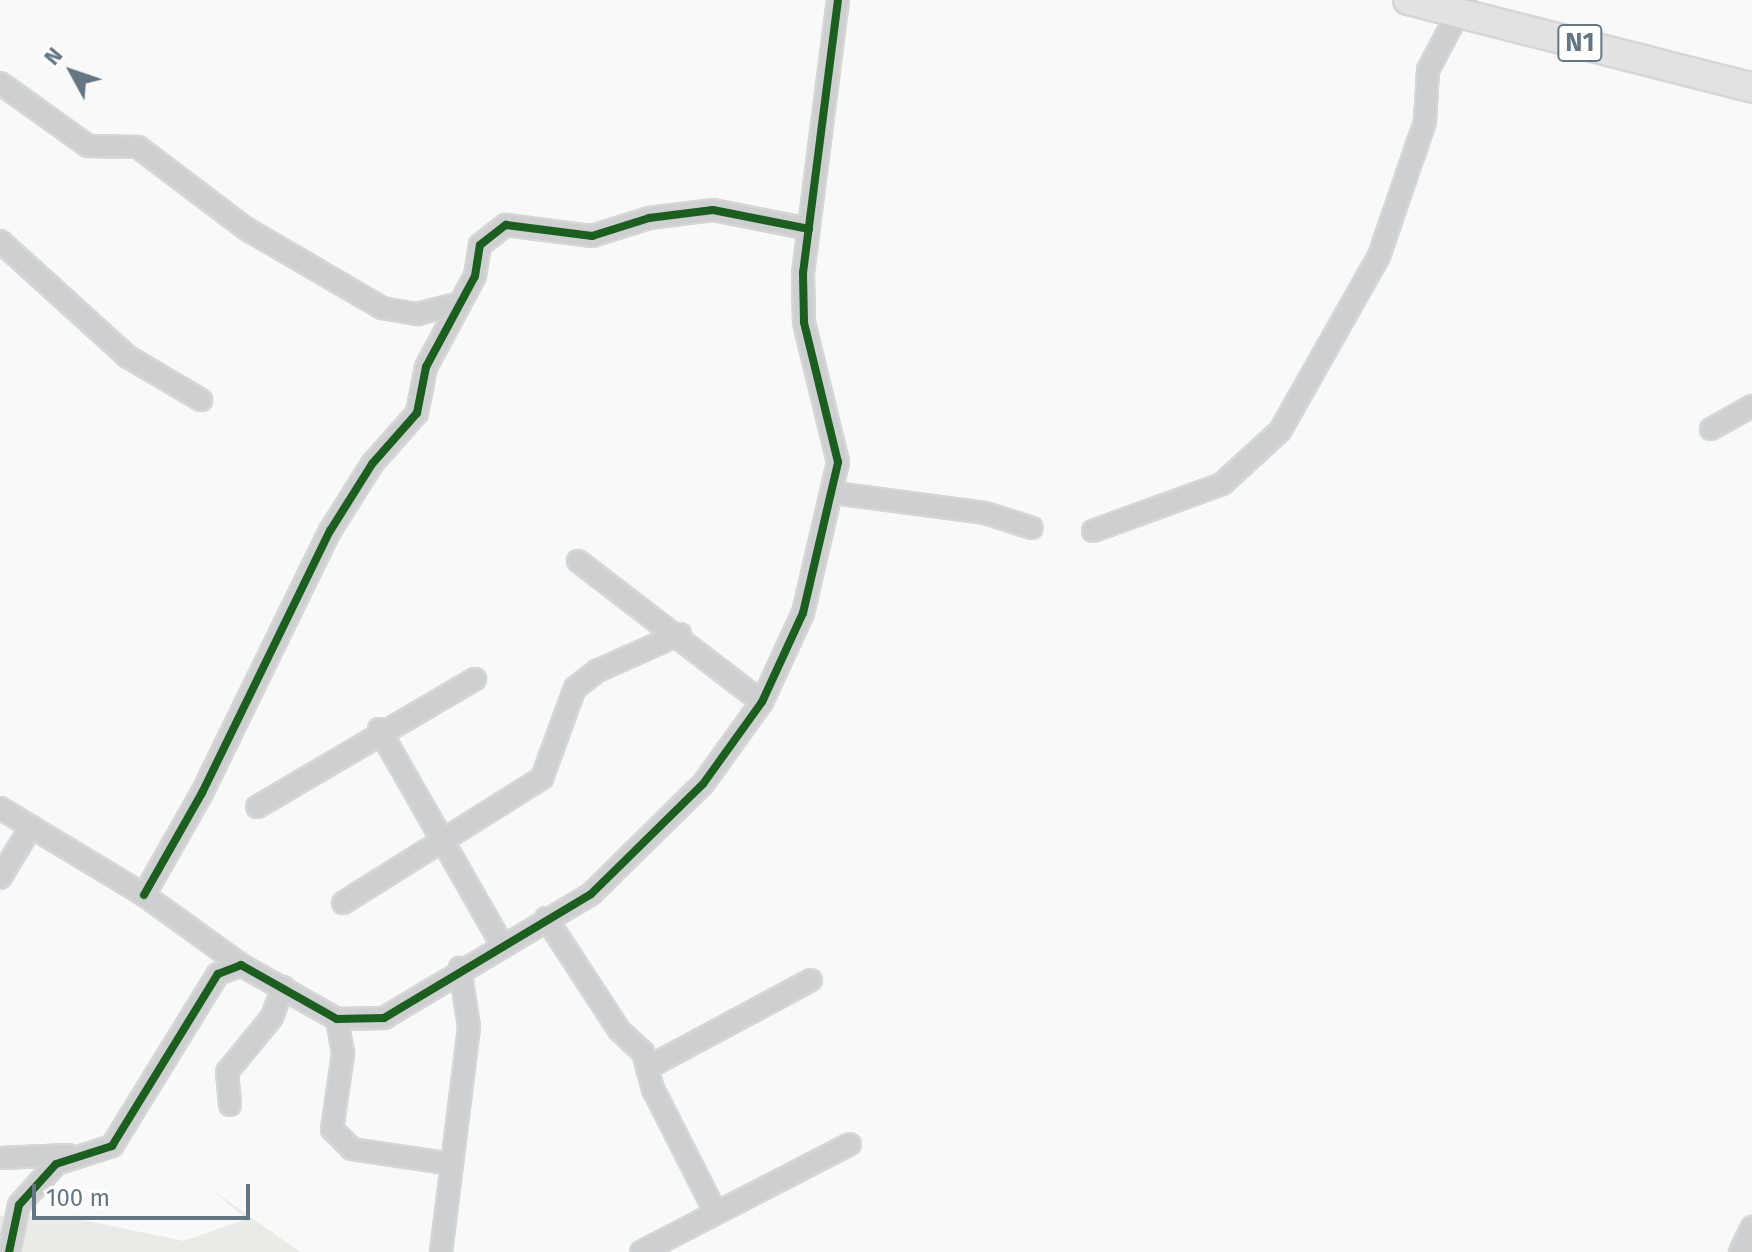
<!DOCTYPE html>
<style>
body{margin:0}
#map{position:relative;width:1752px;height:1252px;overflow:hidden;background:#f9f9f9;font-family:"Fira Sans",sans-serif}
div>[style]{position:absolute}
.green>*{inset:0;background:#e8ebe6}
.roads{filter:drop-shadow(2px 0 #d5d6d6) drop-shadow(-2px 0 #d5d6d6) drop-shadow(0 2px #d5d6d6) drop-shadow(0 -2px #d5d6d6)}
.minor>*{height:20px;margin:-10px;padding:0 10px;transform-origin:10px;border-radius:10px;background:#cecfd0}
.highway>*{height:28px;margin:-14px;padding:0 14px;transform-origin:14px;border-radius:14px;background:#e1e2e2}
.cycleway>*{height:8px;margin:-4px;padding:0 4px;transform-origin:4px;border-radius:4px;background:#1b5e20}
span{translate:-50% -50%;white-space:nowrap;text-align:center;line-height:1.15;-webkit-text-stroke:8px #fff;paint-order:stroke}
.shield-label span{padding:2px 6px;background:#fff;border:2px solid;border-radius:6px;-webkit-text-stroke-width:0}
.shield-label{font-size:26px;color:#657683;font-weight:700}
.north{position:absolute;left:32px;top:32px;width:80px;height:80px;-webkit-text-stroke:6px #fff;paint-order:stroke;rotate:310deg;font-size:22px;font-weight:700;line-height:32px;text-align:center;color:#657683}
.north::after{content:'';display:block;margin:auto;width:28px;height:36px;background:#657683;clip-path:polygon(50% 0,100% 100%,50% 72%,0 100%)}
.scale{position:absolute;left:32px;top:1184px;width:218px;height:36px;box-sizing:border-box;border:4px solid #657683;border-top:0;padding-left:10px;font-size:24px;line-height:28px;white-space:nowrap;color:#657683;-webkit-text-stroke:6px #fff;paint-order:stroke}
</style>
<div id="map">
<div class="green">
<i style="clip-path:polygon(211px 1189px,300px 1252px,0 1252px,0 1216px,63px 1216px,184px 1241px,247px 1219px)"></i>
</div>
<div class="roads">
<div class="minor">
<i style="left:0;top:83px;width:108px;rotate:35.6deg"></i>
<i style="left:88px;top:146px;width:50px;rotate:1.1deg"></i>
<i style="left:138px;top:147px;width:134px;rotate:37.1deg"></i>
<i style="left:245px;top:228px;width:159px;rotate:30.3deg"></i>
<i style="left:382px;top:308px;width:36px;rotate:10deg"></i>
<i style="left:417px;top:314px;width:44px;rotate:-14.3deg"></i>
<i style="left:0;top:241px;width:173px;rotate:42.2deg"></i>
<i style="left:128px;top:357px;width:85px;rotate:30.5deg"></i>
<i style="left:1711px;top:429px;width:47px;rotate:-29.3deg"></i>
<i style="left:834px;top:493px;width:152px;rotate:7.5deg"></i>
<i style="left:985px;top:513px;width:49px;rotate:17.7deg"></i>
<i style="left:1093px;top:531px;width:137px;rotate:-20deg"></i>
<i style="left:1222px;top:484px;width:79px;rotate:-42.4deg"></i>
<i style="left:1280px;top:431px;width:201px;rotate:-60.5deg"></i>
<i style="left:1379px;top:256px;width:142px;rotate:-71.1deg"></i>
<i style="left:1425px;top:122px;width:52px;rotate:-86.7deg"></i>
<i style="left:1428px;top:70px;width:79px;rotate:-62.1deg"></i>
<i style="left:578px;top:561px;width:232px;rotate:37.5deg"></i>
<i style="left:379px;top:729px;width:246px;rotate:60.3deg"></i>
<i style="left:257px;top:807px;width:253px;rotate:-30.4deg"></i>
<i style="left:0;top:808px;width:168px;rotate:31.1deg"></i>
<i style="left:144px;top:895px;width:120px;rotate:35.8deg"></i>
<i style="left:0;top:878px;width:60px;rotate:-58.7deg"></i>
<i style="left:144px;top:895px;width:117px;rotate:-60.4deg"></i>
<i style="left:202px;top:793px;width:292px;rotate:-64deg"></i>
<i style="left:330px;top:531px;width:79px;rotate:-57.9deg"></i>
<i style="left:372px;top:464px;width:68px;rotate:-48.6deg"></i>
<i style="left:417px;top:413px;width:47px;rotate:-78.9deg"></i>
<i style="left:426px;top:367px;width:103px;rotate:-61.7deg"></i>
<i style="left:475px;top:276px;width:31px;rotate:-81deg"></i>
<i style="left:480px;top:245px;width:33px;rotate:-38deg"></i>
<i style="left:506px;top:225px;width:87px;rotate:7.3deg"></i>
<i style="left:592px;top:236px;width:60px;rotate:-17.5deg"></i>
<i style="left:649px;top:218px;width:64px;rotate:-7.1deg"></i>
<i style="left:713px;top:210px;width:98px;rotate:11.2deg"></i>
<i style="left:343px;top:903px;width:235px;rotate:-32.1deg"></i>
<i style="left:542px;top:778px;width:96px;rotate:-69.9deg"></i>
<i style="left:575px;top:688px;width:28px;rotate:-38deg"></i>
<i style="left:597px;top:671px;width:91px;rotate:-24deg"></i>
<i style="left:546px;top:918px;width:134px;rotate:56.9deg"></i>
<i style="left:619px;top:1030px;width:33px;rotate:43deg"></i>
<i style="left:643px;top:1052px;width:38px;rotate:75deg"></i>
<i style="left:653px;top:1089px;width:137px;rotate:63.1deg"></i>
<i style="left:337px;top:1019px;width:36px;rotate:80deg"></i>
<i style="left:343px;top:1054px;width:76px;rotate:98.3deg"></i>
<i style="left:332px;top:1129px;width:28px;rotate:45deg"></i>
<i style="left:352px;top:1149px;width:101px;rotate:8.5deg"></i>
<i style="left:647px;top:1068px;width:186px;rotate:-28.2deg"></i>
<i style="left:230px;top:1105px;width:33px;rotate:-95deg"></i>
<i style="left:227px;top:1072px;width:71px;rotate:-50.7deg"></i>
<i style="left:272px;top:1017px;width:32px;rotate:-70deg"></i>
<i style="left:0;top:1158px;width:68px;rotate:-2.5deg"></i>
<i style="left:9px;top:1252px;width:48px;rotate:-78deg"></i>
<i style="left:19px;top:1205px;width:55px;rotate:-47.9deg"></i>
<i style="left:56px;top:1164px;width:59px;rotate:-17.8deg"></i>
<i style="left:112px;top:1146px;width:202px;rotate:-58.4deg"></i>
<i style="left:218px;top:974px;width:25px;rotate:-21deg"></i>
<i style="left:241px;top:965px;width:110px;rotate:29.4deg"></i>
<i style="left:337px;top:1019px;width:47px;rotate:-1.2deg"></i>
<i style="left:384px;top:1018px;width:241px;rotate:-30.9deg"></i>
<i style="left:591px;top:894px;width:157px;rotate:-44.5deg"></i>
<i style="left:703px;top:784px;width:101px;rotate:-54.3deg"></i>
<i style="left:762px;top:702px;width:98px;rotate:-65.3deg"></i>
<i style="left:803px;top:613px;width:155px;rotate:-76.9deg"></i>
<i style="left:838px;top:462px;width:144px;rotate:-103.7deg"></i>
<i style="left:804px;top:322px;width:49px;rotate:-91.2deg"></i>
<i style="left:803px;top:273px;width:275px;rotate:-82.7deg"></i>
<i style="left:441px;top:1252px;width:227px;rotate:-82.9deg"></i>
<i style="left:469px;top:1027px;width:60px;rotate:-98.7deg"></i>
<i style="left:641px;top:1252px;width:235px;rotate:-27.3deg"></i>
<i style="left:1740px;top:1252px;width:28px;rotate:-64deg"></i>
</div>
<div class="highway">
<i style="left:1408px;top:0;width:355px;rotate:14.3deg"></i>
</div>
</div>
<div class="cycleway">
<i style="left:144px;top:895px;width:117px;rotate:-60.4deg"></i>
<i style="left:202px;top:793px;width:292px;rotate:-64deg"></i>
<i style="left:330px;top:531px;width:79px;rotate:-57.9deg"></i>
<i style="left:372px;top:464px;width:68px;rotate:-48.6deg"></i>
<i style="left:417px;top:413px;width:47px;rotate:-78.9deg"></i>
<i style="left:426px;top:367px;width:103px;rotate:-61.7deg"></i>
<i style="left:475px;top:276px;width:31px;rotate:-81deg"></i>
<i style="left:480px;top:245px;width:33px;rotate:-38deg"></i>
<i style="left:506px;top:225px;width:87px;rotate:7.3deg"></i>
<i style="left:592px;top:236px;width:60px;rotate:-17.5deg"></i>
<i style="left:649px;top:218px;width:64px;rotate:-7.1deg"></i>
<i style="left:713px;top:210px;width:98px;rotate:11.2deg"></i>
<i style="left:9px;top:1252px;width:48px;rotate:-78deg"></i>
<i style="left:19px;top:1205px;width:55px;rotate:-47.9deg"></i>
<i style="left:56px;top:1164px;width:59px;rotate:-17.8deg"></i>
<i style="left:112px;top:1146px;width:202px;rotate:-58.4deg"></i>
<i style="left:218px;top:974px;width:25px;rotate:-21deg"></i>
<i style="left:241px;top:965px;width:110px;rotate:29.4deg"></i>
<i style="left:337px;top:1019px;width:47px;rotate:-1.2deg"></i>
<i style="left:384px;top:1018px;width:241px;rotate:-30.9deg"></i>
<i style="left:591px;top:894px;width:157px;rotate:-44.5deg"></i>
<i style="left:703px;top:784px;width:101px;rotate:-54.3deg"></i>
<i style="left:762px;top:702px;width:98px;rotate:-65.3deg"></i>
<i style="left:803px;top:613px;width:155px;rotate:-76.9deg"></i>
<i style="left:838px;top:462px;width:144px;rotate:-103.7deg"></i>
<i style="left:804px;top:322px;width:49px;rotate:-91.2deg"></i>
<i style="left:803px;top:273px;width:275px;rotate:-82.7deg"></i>
</div>
<div class="shield-label">
<span style="left:1580px;top:43px">N1</span>
</div>
<div class="north">N</div>
<div class="scale">100 m</div>
</div>
